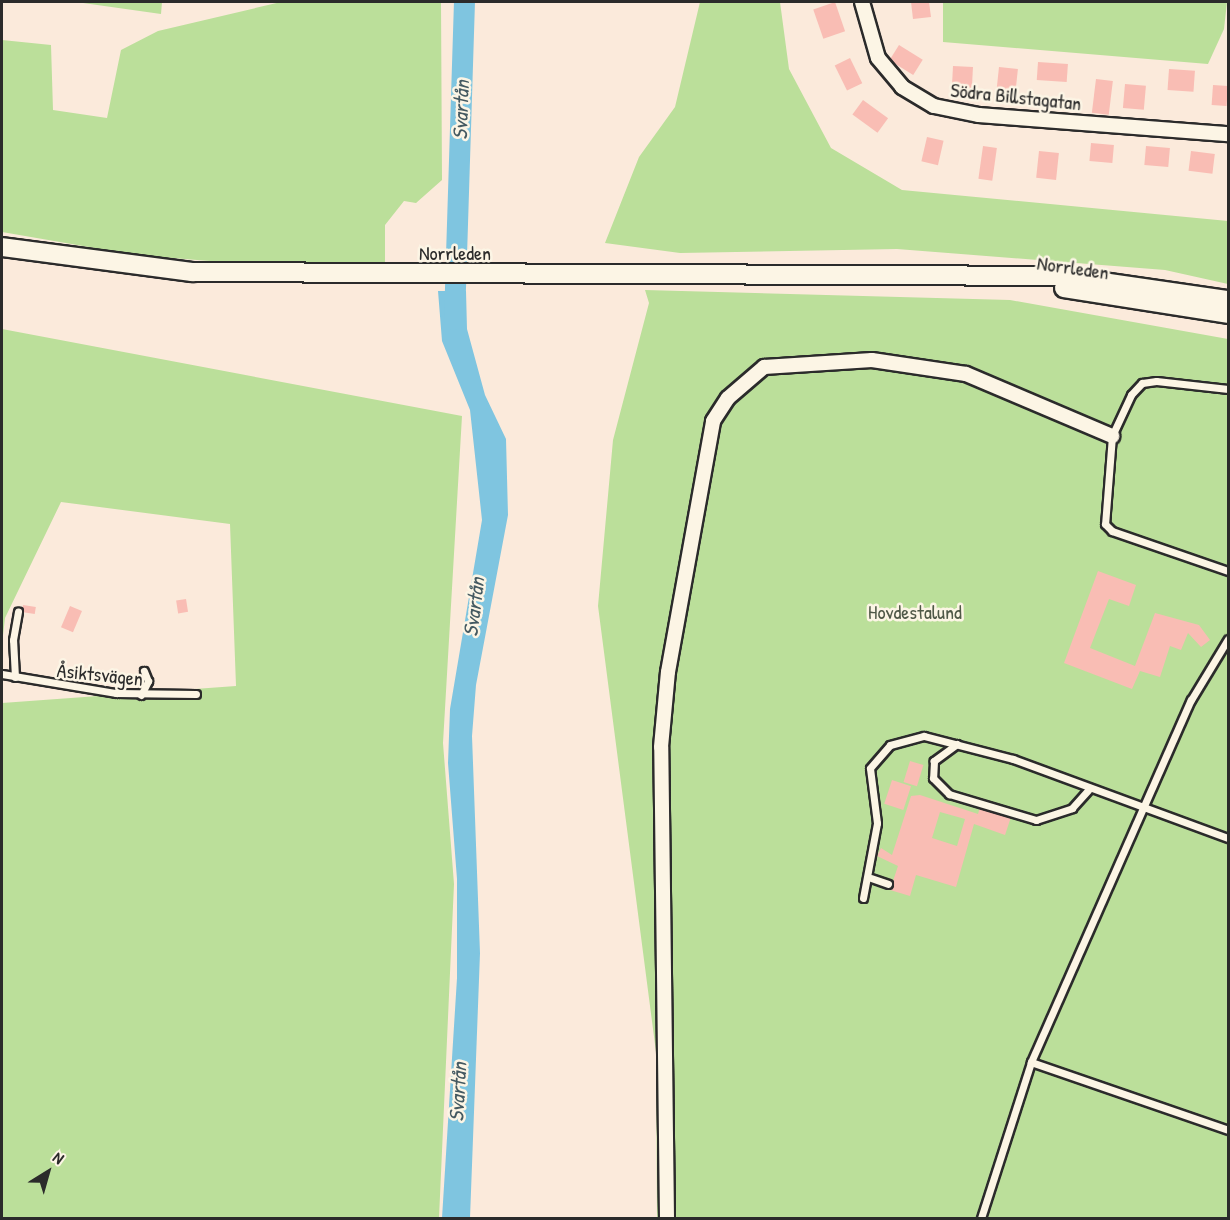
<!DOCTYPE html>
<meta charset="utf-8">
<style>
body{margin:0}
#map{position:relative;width:1230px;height:1220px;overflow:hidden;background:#fbeadb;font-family:"Patrick Hand",sans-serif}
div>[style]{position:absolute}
.green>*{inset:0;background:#bbdf9a}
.water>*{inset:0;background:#7fc5e0}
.river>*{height:21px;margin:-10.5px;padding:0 10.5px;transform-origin:10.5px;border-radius:10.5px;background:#7fc5e0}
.building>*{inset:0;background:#f9bdb4;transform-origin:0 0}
.roads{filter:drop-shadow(2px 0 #2b2b2b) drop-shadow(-2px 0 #2b2b2b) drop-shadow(0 2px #2b2b2b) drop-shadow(0 -2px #2b2b2b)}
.lane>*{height:7px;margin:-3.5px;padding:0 3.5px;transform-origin:3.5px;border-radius:3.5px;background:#fcf5e5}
.street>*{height:14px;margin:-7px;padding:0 7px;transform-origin:7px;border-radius:7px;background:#fcf5e5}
.secondary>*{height:18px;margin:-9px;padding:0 9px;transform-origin:9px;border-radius:9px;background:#fcf5e5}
span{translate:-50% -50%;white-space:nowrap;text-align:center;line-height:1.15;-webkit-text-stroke:5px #fcf5e5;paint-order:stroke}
.street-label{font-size:20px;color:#2b2b2b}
.park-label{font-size:20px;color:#4f5847}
.water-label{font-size:21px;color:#445961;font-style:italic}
.frame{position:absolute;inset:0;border:3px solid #2b2b2b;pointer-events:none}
.north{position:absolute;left:18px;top:1142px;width:60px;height:60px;-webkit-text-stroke:4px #fcf5e5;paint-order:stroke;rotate:37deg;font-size:16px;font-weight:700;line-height:24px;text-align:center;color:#2b2b2b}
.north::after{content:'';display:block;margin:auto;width:21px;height:27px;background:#2b2b2b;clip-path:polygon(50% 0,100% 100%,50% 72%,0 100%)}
</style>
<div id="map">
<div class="green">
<i style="clip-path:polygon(76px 2px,162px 2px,161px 14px)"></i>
<i style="clip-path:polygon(281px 2px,441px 2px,442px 180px,416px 203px,404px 201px,385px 225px,385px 265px,285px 267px,135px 255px,2px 232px,2px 40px,51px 45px,53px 110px,107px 118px,121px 50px,158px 31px)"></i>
<i style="clip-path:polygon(700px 2px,780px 2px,789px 69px,831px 148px,902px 190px,1228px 221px,1228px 284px,1165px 270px,897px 249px,680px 253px,605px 243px,639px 157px,675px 107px)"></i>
<i style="clip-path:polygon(943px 2px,1227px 2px,1224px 29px,1208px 64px,943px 42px)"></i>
<i style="clip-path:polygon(645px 290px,1010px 300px,1228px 339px,1228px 1218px,657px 1218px,656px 1052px,598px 606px,613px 440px,649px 303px)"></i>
<i style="clip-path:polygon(2px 329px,462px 416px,443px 743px,454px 884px,439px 1218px,2px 1218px,2px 703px,236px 686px,230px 524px,61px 502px,5px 618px,2px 644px)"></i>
</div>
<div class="water">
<i style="clip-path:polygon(438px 291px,466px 291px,467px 329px,485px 395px,506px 439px,508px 515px,476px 685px,472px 736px,480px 953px,470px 1218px,442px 1218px,457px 978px,457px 879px,448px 763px,450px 709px,482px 520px,470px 410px,442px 341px)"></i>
</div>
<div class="river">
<i style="left:454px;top:319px;width:317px;rotate:-88.2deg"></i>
</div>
<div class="building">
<i style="left:835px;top:2px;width:31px;height:23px;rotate:71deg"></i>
<i style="clip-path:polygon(911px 2px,929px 2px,931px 17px,913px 19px)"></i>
<i style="left:899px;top:45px;width:28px;height:18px;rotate:32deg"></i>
<i style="left:850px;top:58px;width:28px;height:17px;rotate:64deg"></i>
<i style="left:1038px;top:62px;width:30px;height:18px;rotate:4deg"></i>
<i style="left:953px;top:66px;width:20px;height:29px;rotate:3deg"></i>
<i style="left:999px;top:67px;width:19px;height:31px;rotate:6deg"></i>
<i style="left:1169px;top:69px;width:26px;height:21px;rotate:4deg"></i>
<i style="left:1096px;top:79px;width:17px;height:34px;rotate:7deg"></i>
<i style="left:1125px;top:84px;width:21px;height:24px;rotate:5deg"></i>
<i style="left:1213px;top:85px;width:15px;height:20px;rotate:4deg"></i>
<i style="left:863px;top:100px;width:31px;height:18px;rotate:36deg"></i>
<i style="left:927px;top:137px;width:17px;height:25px;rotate:13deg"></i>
<i style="left:1091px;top:143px;width:23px;height:18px;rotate:5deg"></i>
<i style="left:983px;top:146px;width:14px;height:33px;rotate:8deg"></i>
<i style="left:1146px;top:146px;width:24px;height:19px;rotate:5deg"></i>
<i style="left:1039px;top:151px;width:20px;height:27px;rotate:6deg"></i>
<i style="left:1191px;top:151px;width:24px;height:20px;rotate:7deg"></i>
<i style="clip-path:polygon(1098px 571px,1136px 585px,1129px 606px,1109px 599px,1090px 648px,1135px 666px,1155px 613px,1199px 625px,1210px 640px,1201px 647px,1188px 633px,1181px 650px,1170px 646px,1160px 677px,1140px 671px,1132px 689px,1064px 663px)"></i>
<i style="left:186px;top:599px;width:13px;height:10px;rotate:81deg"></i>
<i style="left:23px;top:605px;width:13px;height:7px;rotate:9deg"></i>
<i style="left:70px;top:606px;width:13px;height:23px;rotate:23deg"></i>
<i style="left:910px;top:761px;width:14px;height:22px;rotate:17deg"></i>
<i style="left:892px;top:780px;width:20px;height:25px;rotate:18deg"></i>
<i style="clip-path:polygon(evenodd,920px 795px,978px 814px,980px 807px,1011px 817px,1005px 835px,974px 824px,956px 887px,916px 875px,910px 896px,890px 890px,898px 866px,877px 856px,881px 848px,892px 855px,911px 796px,920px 795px,940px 812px,965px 819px,957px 846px,932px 838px,940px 812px)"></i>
</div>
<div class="roads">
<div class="lane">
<i style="left:1228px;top:389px;width:72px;rotate:-173.7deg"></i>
<i style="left:1156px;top:381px;width:14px;rotate:172deg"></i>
<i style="left:1142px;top:383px;width:16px;rotate:133deg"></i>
<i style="left:1131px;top:395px;width:45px;rotate:114.9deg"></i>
<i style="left:1112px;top:436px;width:88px;rotate:94.5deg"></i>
<i style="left:1105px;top:524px;width:10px;rotate:45deg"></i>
<i style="left:1112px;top:531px;width:123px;rotate:19deg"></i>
<i style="left:2px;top:674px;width:116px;rotate:9.5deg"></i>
<i style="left:116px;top:693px;width:80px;rotate:0.7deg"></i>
<i style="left:15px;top:677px;width:37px;rotate:-93deg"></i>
<i style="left:13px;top:640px;width:29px;rotate:-80deg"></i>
<i style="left:141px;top:695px;width:16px;rotate:-63deg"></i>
<i style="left:148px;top:681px;width:11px;rotate:-112deg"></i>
<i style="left:957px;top:744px;width:29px;rotate:144deg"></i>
<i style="left:934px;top:761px;width:17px;rotate:93deg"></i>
<i style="left:933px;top:778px;width:23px;rotate:45deg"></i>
<i style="left:949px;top:794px;width:91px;rotate:16.6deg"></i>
<i style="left:1036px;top:820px;width:38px;rotate:-18deg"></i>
<i style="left:1072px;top:808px;width:24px;rotate:-48deg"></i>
<i style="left:871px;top:878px;width:18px;rotate:19deg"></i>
<i style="left:863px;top:898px;width:76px;rotate:-79.4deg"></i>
<i style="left:877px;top:823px;width:55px;rotate:-97.3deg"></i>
<i style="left:870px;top:768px;width:30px;rotate:-49deg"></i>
<i style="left:890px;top:745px;width:35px;rotate:-15deg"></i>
<i style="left:924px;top:736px;width:92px;rotate:14.5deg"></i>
<i style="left:1013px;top:759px;width:229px;rotate:20.2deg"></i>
<i style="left:1031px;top:1062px;width:208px;rotate:19deg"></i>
<i style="left:981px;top:1218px;width:164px;rotate:-72.2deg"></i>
<i style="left:1031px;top:1062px;width:396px;rotate:-66.2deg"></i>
<i style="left:1191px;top:700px;width:71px;rotate:-58.8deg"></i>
</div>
<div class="street">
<i style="left:862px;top:2px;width:58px;rotate:74.1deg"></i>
<i style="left:878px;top:58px;width:38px;rotate:50deg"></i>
<i style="left:902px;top:87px;width:37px;rotate:31deg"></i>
<i style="left:934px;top:106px;width:46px;rotate:11.3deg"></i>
<i style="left:979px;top:115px;width:250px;rotate:4.4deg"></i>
<i style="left:667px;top:1218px;width:471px;rotate:-90.7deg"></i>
<i style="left:661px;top:747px;width:75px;rotate:-84.7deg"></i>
<i style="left:668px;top:672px;width:255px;rotate:-79.8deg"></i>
<i style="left:713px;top:421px;width:27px;rotate:-57deg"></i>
<i style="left:728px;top:398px;width:48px;rotate:-40.7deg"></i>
<i style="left:764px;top:367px;width:108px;rotate:-3.7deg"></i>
<i style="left:872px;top:360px;width:95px;rotate:8.5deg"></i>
<i style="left:966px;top:374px;width:159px;rotate:23deg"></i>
</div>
<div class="secondary">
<i style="left:2px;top:247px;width:192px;rotate:7.5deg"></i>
<i style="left:192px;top:272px;width:869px;rotate:0.26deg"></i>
<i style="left:1061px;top:276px;width:169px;rotate:8.2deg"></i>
<i style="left:1064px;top:288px;width:166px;rotate:9deg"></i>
</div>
</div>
<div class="street-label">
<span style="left:1016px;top:96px;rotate:6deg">Södra Billstagatan</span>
<span style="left:455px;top:252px">Norrleden</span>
<span style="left:1073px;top:267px;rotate:8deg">Norrleden</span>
<span style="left:100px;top:674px;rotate:6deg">Åsiktsvägen</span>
</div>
<div class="park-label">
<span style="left:915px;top:611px">Hovdestalund</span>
</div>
<div class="water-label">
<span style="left:461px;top:110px;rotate:-88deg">Svartån</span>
<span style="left:474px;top:607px;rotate:-83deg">Svartån</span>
<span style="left:458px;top:1092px;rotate:-87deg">Svartån</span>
</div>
<div class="frame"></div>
<div class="north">N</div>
</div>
